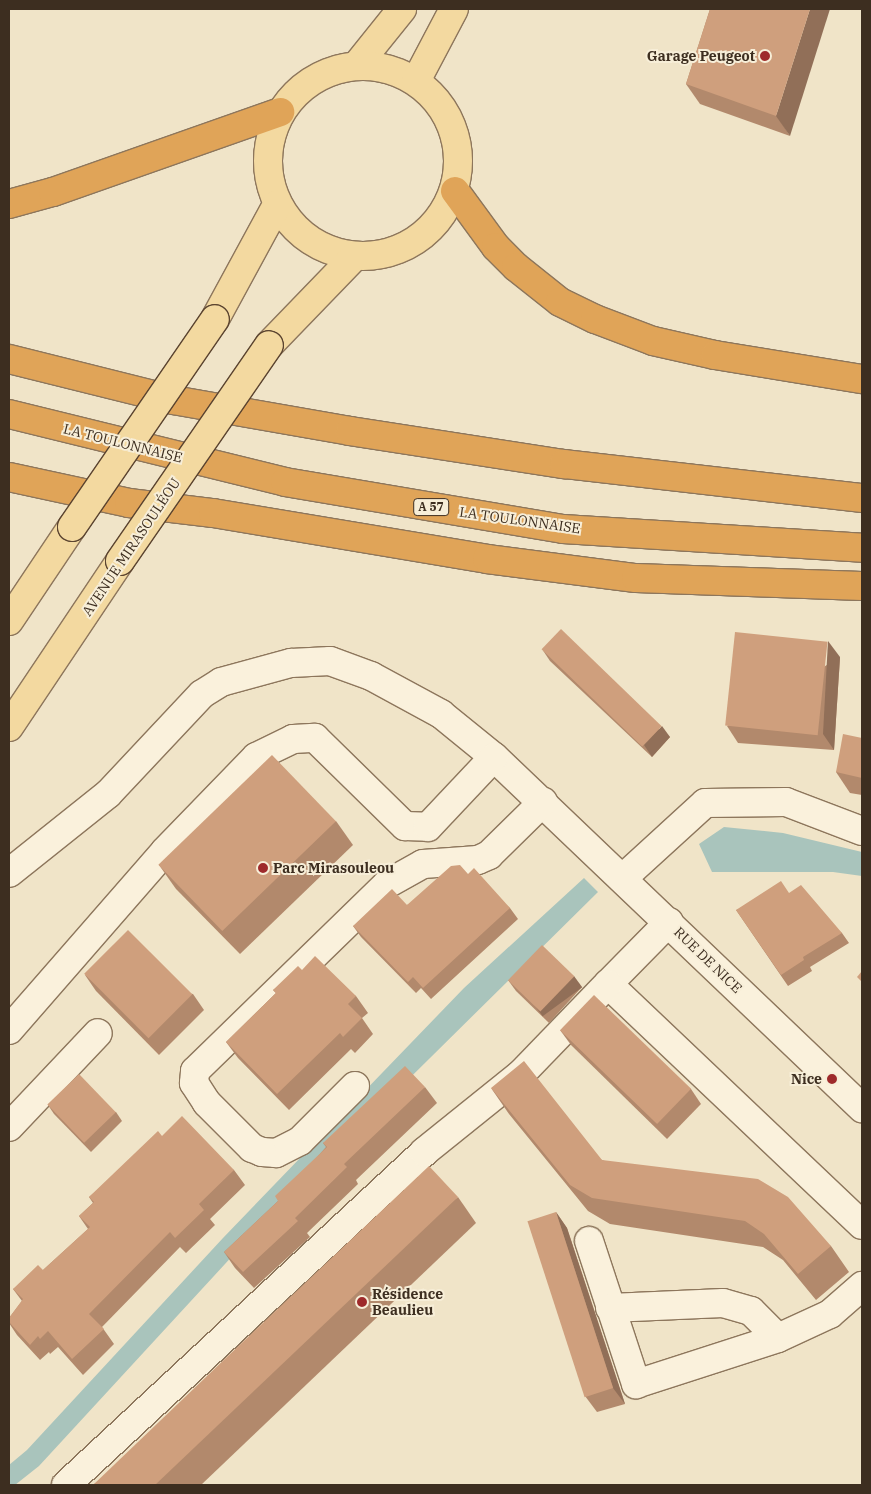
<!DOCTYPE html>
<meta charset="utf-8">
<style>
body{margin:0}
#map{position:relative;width:871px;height:1494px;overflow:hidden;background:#f0e4c8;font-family:"IBM Plex Serif",serif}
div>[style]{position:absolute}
.water>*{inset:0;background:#a9c4bc}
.roads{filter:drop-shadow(1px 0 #8d765c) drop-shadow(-1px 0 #8d765c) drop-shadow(0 1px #8d765c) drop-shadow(0 -1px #8d765c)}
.minor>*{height:28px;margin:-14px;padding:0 14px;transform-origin:14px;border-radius:14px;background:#faf1dc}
.major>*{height:28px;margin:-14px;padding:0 14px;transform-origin:14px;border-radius:14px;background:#f3d9a0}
.major>.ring{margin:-14px;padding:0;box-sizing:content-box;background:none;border:28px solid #f3d9a0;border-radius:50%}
.highway>*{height:28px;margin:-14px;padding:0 14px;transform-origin:14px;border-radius:14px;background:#e0a458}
.bridges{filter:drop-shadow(1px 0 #5b4430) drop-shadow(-1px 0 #5b4430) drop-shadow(0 1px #5b4430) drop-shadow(0 -1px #5b4430)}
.major-bridge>*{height:28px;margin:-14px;padding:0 14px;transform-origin:14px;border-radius:14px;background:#f3d9a0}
.wall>*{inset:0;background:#b2896c}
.shaded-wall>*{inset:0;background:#916f58;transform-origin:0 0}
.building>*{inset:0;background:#cf9f7d;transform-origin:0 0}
.dots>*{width:14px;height:14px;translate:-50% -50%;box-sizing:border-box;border:2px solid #f7eed8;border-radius:50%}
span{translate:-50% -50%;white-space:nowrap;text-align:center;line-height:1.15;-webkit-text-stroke:4px #f7eed8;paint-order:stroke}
.shield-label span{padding:1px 4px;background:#f7eed8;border:1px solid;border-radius:4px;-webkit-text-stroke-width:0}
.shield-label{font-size:12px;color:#3d2e20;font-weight:700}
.poi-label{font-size:14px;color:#3d2e20;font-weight:700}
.right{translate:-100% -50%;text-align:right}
.left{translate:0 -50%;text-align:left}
.street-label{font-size:14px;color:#3d2e20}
.frame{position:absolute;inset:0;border:10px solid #3d2e20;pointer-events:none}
</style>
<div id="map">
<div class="water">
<i style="clip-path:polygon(724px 827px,783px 833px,862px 852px,862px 876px,833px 872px,712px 872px,699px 844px)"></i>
<i style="clip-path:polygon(584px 878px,598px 892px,260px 1226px,39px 1466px,15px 1485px,9px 1485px,9px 1465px,27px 1450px,223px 1238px,464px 988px)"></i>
</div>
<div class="roads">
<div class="minor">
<i style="left:9px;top:873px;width:127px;rotate:-38.6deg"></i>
<i style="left:108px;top:794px;width:137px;rotate:-46.8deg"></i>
<i style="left:202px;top:694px;width:22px;rotate:-32deg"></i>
<i style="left:221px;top:682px;width:73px;rotate:-15.2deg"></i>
<i style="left:291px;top:663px;width:39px;rotate:-3deg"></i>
<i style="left:330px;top:661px;width:44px;rotate:20.1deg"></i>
<i style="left:371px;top:676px;width:80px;rotate:28.5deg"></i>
<i style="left:441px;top:714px;width:68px;rotate:39.1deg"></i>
<i style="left:494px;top:757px;width:509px;rotate:43.65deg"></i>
<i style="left:623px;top:878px;width:111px;rotate:-42.4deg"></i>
<i style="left:705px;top:803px;width:81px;rotate:-0.7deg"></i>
<i style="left:786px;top:802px;width:81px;rotate:20.9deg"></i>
<i style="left:669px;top:922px;width:87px;rotate:134.5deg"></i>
<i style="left:608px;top:984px;width:350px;rotate:43.5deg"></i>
<i style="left:9px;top:1030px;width:237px;rotate:-48.9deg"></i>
<i style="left:165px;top:851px;width:131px;rotate:-45.9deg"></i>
<i style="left:256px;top:757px;width:41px;rotate:-25.9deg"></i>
<i style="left:293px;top:739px;width:22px;rotate:-3deg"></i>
<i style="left:315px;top:738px;width:126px;rotate:44.4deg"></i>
<i style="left:405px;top:826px;width:23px;rotate:2deg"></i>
<i style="left:428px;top:827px;width:96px;rotate:-46.7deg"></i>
<i style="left:355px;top:1086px;width:78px;rotate:135deg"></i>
<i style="left:300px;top:1141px;width:27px;rotate:153deg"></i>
<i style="left:276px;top:1153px;width:14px;rotate:-176deg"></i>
<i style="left:262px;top:1152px;width:11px;rotate:-158deg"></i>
<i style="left:252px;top:1148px;width:64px;rotate:-135deg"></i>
<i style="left:207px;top:1103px;width:24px;rotate:-123deg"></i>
<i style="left:194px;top:1083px;width:12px;rotate:-85deg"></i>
<i style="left:195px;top:1071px;width:268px;rotate:-44.2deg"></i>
<i style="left:387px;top:884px;width:41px;rotate:-29.1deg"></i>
<i style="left:423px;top:864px;width:55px;rotate:-4.2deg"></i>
<i style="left:478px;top:860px;width:12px;rotate:-24deg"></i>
<i style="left:489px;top:855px;width:76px;rotate:-44.5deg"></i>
<i style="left:9px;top:1127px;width:129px;rotate:-46.6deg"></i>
<i style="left:589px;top:1241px;width:151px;rotate:71.8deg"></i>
<i style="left:636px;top:1384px;width:149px;rotate:-17.9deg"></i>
<i style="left:778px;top:1338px;width:57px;rotate:-24.8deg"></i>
<i style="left:830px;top:1314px;width:43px;rotate:-41.2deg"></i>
<i style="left:610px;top:1308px;width:113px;rotate:-2.5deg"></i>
<i style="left:723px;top:1303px;width:29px;rotate:16deg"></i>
<i style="left:751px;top:1311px;width:38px;rotate:45deg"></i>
<i style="left:66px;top:1485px;width:489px;rotate:-42.9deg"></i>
<i style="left:424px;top:1152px;width:124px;rotate:-38.8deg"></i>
<i style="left:521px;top:1074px;width:125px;rotate:-46deg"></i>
</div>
<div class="major">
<i style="left:357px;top:65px;width:72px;rotate:-51.2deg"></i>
<i class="ring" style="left:268px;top:66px;width:162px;height:162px"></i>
<i style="left:416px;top:81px;width:81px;rotate:-62.2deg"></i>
<i style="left:215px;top:319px;width:130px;rotate:-61.5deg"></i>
<i style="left:269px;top:345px;width:122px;rotate:-46deg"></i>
<i style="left:9px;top:621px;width:113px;rotate:-56.2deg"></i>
<i style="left:9px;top:727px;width:200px;rotate:-56.2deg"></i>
</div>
<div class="highway">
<i style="left:455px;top:191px;width:69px;rotate:53.8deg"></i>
<i style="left:496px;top:247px;width:28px;rotate:45deg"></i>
<i style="left:516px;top:267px;width:56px;rotate:38.5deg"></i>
<i style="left:560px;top:302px;width:39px;rotate:26deg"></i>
<i style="left:595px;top:319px;width:62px;rotate:20.8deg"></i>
<i style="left:653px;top:341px;width:64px;rotate:12.7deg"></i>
<i style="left:715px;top:355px;width:149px;rotate:9.3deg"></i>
<i style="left:9px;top:204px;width:46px;rotate:-15.3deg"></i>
<i style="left:53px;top:192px;width:241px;rotate:-19.4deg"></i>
<i style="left:9px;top:359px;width:169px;rotate:14deg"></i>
<i style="left:173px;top:400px;width:180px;rotate:9.9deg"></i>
<i style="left:350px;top:431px;width:217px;rotate:8.8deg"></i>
<i style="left:564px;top:464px;width:300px;rotate:6.5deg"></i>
<i style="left:9px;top:414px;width:284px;rotate:13.8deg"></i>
<i style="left:285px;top:482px;width:282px;rotate:9.6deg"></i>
<i style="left:563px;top:529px;width:300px;rotate:3.6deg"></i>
<i style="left:9px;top:477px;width:123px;rotate:12.2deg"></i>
<i style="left:129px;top:503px;width:85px;rotate:6.8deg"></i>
<i style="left:213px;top:513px;width:278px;rotate:9.5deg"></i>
<i style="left:487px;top:559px;width:150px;rotate:7.3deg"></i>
<i style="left:636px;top:578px;width:226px;rotate:2deg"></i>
</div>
</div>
<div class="bridges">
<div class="major-bridge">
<i style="left:72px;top:527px;width:252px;rotate:-55.5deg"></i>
<i style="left:120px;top:561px;width:262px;rotate:-55.4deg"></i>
</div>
</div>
<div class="wall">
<i style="clip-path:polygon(710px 9px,790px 136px,700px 104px,686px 84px)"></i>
<i style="clip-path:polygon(542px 649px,670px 737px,652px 757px,550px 661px)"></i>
<i style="clip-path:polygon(840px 657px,834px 750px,738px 743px,727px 726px)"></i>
<i style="clip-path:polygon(862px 738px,862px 795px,850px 793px,836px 772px)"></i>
<i style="clip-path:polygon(336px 821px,353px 845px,240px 954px,176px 889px,159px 865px)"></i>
<i style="clip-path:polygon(468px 874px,510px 908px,518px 919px,431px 999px,421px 988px,416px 993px,361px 937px,353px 926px,407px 905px)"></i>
<i style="clip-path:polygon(789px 893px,842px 933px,849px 943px,810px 967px,812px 971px,788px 986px,736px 910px)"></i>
<i style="clip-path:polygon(302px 970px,356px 996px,368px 1013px,362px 1018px,373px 1034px,355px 1053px,351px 1049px,289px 1110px,238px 1058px,226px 1042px,276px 993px,273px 990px)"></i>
<i style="clip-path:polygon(85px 975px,193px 994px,204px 1010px,159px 1055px,96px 991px)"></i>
<i style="clip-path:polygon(508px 980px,582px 987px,549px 1023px,516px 991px)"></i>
<i style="clip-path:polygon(560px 1030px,691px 1089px,701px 1104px,667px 1139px,571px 1045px)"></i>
<i style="clip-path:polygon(425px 1087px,437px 1103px,356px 1180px,358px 1184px,307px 1233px,310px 1237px,254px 1288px,235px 1268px,224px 1252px,278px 1201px,326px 1147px,323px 1143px)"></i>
<i style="clip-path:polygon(491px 1088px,602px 1160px,831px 1246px,849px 1272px,816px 1300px,783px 1260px,763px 1247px,610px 1224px,588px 1211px,509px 1114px)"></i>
<i style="clip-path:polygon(48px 1105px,116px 1112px,122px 1121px,91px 1152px,54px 1114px)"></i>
<i style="clip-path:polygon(162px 1136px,234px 1170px,245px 1185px,210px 1219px,215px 1225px,186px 1253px,180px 1247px,102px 1327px,114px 1344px,83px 1375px,58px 1347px,50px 1354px,49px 1352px,40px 1360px,17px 1335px,9px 1323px,9px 1318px,22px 1301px,13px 1289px,43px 1270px,88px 1229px,79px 1216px,93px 1203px,89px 1197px)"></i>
<i style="clip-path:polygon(458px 1197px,476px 1223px,201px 1485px,93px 1485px)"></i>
<i style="clip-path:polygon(556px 1212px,567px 1228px,625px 1404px,597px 1412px,585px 1396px)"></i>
</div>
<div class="shaded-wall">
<i style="clip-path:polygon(810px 9px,830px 9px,790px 136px,776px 116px)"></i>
<i style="clip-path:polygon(828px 641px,840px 657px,834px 750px,823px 734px)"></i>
<i style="clip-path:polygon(662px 726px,670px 737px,652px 757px,644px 745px)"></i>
<i style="left:574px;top:976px;width:14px;height:49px;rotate:54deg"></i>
<i style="clip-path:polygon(556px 1212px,567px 1228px,625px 1404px,613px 1388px)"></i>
</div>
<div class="building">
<i style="clip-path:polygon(710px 9px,810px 9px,776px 116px,686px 84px)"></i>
<i style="left:561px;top:629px;width:140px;height:28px;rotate:44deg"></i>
<i style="left:735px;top:632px;width:93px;height:94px;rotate:6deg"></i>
<i style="clip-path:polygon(843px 734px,862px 738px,862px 778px,836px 772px)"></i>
<i style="left:272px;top:755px;width:92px;height:158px;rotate:46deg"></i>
<i style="clip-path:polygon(460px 865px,468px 874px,474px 868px,510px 908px,423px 988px,413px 977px,408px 982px,353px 926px,392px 889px,407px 905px,451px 866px)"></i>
<i style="clip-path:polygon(781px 881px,789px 893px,801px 885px,842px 933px,803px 957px,804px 960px,781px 975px,736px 910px)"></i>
<i style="left:128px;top:930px;width:91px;height:62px;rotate:45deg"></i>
<i style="left:542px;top:945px;width:45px;height:49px;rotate:44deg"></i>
<i style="clip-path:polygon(315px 956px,356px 996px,348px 1004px,362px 1018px,343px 1037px,340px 1033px,277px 1094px,226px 1042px,276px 993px,273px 990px,298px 966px,302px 970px)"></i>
<i style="clip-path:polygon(862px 971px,862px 982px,857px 977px)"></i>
<i style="left:594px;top:995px;width:135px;height:49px;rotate:44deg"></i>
<i style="clip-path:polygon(524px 1061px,602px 1160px,758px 1179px,788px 1197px,831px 1246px,798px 1274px,764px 1234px,745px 1221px,592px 1198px,570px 1185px,491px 1088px)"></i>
<i style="clip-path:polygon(405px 1066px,425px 1087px,344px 1164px,347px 1167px,295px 1218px,298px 1221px,243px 1272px,224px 1252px,278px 1201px,275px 1196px,327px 1147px,323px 1143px)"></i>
<i style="left:79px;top:1074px;width:53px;height:44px;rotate:46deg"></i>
<i style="clip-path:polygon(182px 1116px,234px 1170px,199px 1204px,204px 1210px,175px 1238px,170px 1232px,89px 1314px,104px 1329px,72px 1359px,48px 1331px,40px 1339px,38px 1336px,30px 1345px,9px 1322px,9px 1318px,23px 1299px,13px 1289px,38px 1265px,43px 1270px,90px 1227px,79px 1216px,94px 1202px,89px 1197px,158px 1131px,162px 1136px)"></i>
<i style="clip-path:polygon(429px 1166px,458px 1197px,155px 1485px,93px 1485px,229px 1355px)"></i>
<i style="left:556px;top:1212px;width:185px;height:30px;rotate:72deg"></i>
</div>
<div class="dots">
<i style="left:765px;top:56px;background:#9e2a2b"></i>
<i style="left:263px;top:868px;background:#9e2a2b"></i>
<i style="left:832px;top:1079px;background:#9e2a2b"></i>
<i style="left:362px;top:1302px;background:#9e2a2b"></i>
</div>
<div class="shield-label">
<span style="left:431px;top:507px">A 57</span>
</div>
<div class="poi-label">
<span class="right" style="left:755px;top:56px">Garage Peugeot</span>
<span class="left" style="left:273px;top:868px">Parc Mirasouleou</span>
<span class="right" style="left:822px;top:1079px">Nice</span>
<span class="left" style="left:372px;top:1302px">Résidence<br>Beaulieu</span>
</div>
<div class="street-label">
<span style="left:123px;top:443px;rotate:14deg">LA TOULONNAISE</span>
<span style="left:520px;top:520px;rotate:8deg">LA TOULONNAISE</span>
<span style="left:131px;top:547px;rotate:-56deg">AVENUE MIRASOULÉOU</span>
<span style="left:708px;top:960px;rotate:44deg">RUE DE NICE</span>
</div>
<div class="frame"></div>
</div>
